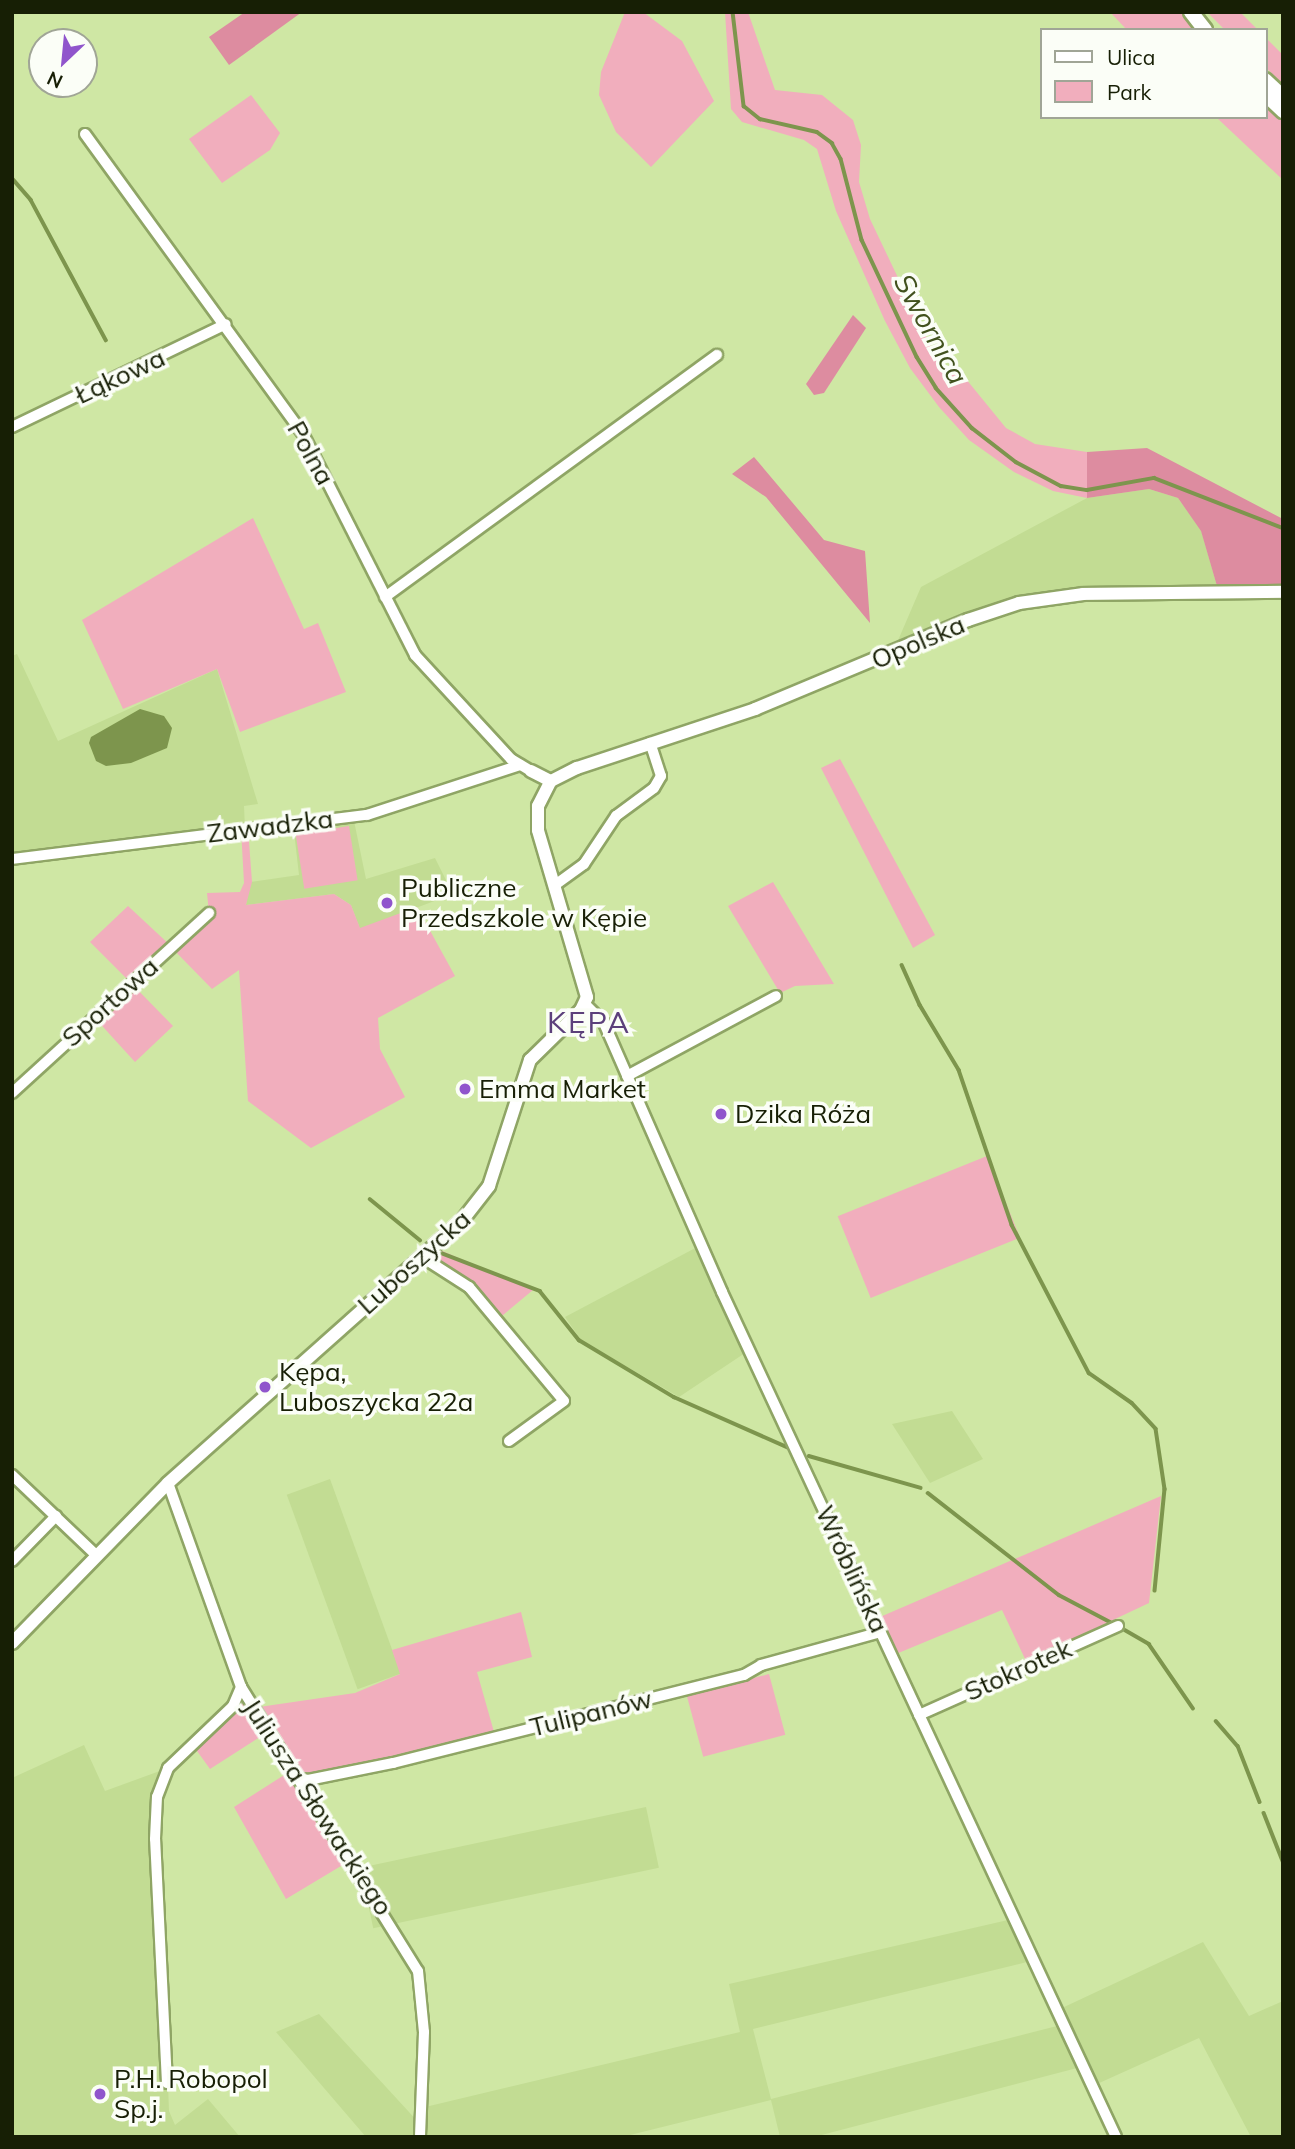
<!DOCTYPE html>
<meta charset="utf-8">
<style>
body{margin:0}
#map{position:relative;width:1295px;height:2149px;overflow:hidden;background:#cfe7a4;font-family:Mulish,sans-serif}
div>[style]{position:absolute}
.built>*{inset:0;background:#c2dc93;transform-origin:0 0}
.green>*{inset:0;background:#f1aebd;transform-origin:0 0}
.forest>*{inset:0;background:#dd8ca0}
.water>*{inset:0;background:#7d954d}
.stream>*{height:3.5px;margin:-1.75px;padding:0 1.75px;transform-origin:1.75px;border-radius:1.75px;background:#7d954d}
.roads{filter:drop-shadow(2px 0 #8fa565) drop-shadow(-2px 0 #8fa565) drop-shadow(0 2px #8fa565) drop-shadow(0 -2px #8fa565)}
.minor>*{height:10px;margin:-5px;padding:0 5px;transform-origin:5px;border-radius:5px;background:#fff}
.tertiary>*{height:12px;margin:-6px;padding:0 6px;transform-origin:6px;border-radius:6px;background:#fff}
.primary>*{height:14px;margin:-7px;padding:0 7px;transform-origin:7px;border-radius:7px;background:#fff}
.dots>*{width:19px;height:19px;translate:-50% -50%;box-sizing:border-box;border:4px solid #fbfef7;border-radius:50%}
span{translate:-50% -50%;white-space:nowrap;text-align:center;line-height:1.15;-webkit-text-stroke:7px #fbfef7;paint-order:stroke}
.street-label{font-size:26px;color:#171f05}
.poi-label{font-size:26px;color:#171f05}
.left{translate:0 -50%;text-align:left}
.water-label{font-size:28px;color:#42521e;font-style:italic}
.quarter-label{font-size:30px;color:#5c407b;letter-spacing:2px}
.frame{position:absolute;inset:0;border:14px solid #171f05;pointer-events:none}
.legend{position:absolute;left:1040px;top:28px;width:228px;height:91px;box-sizing:border-box;background:#fbfef7;border:2px solid #a0a596;margin:0;padding:9px 12px;list-style:none;font-size:21px;color:#171f05}
.legend li{display:flex;align-items:center;gap:14px;height:35px}
.legend b{width:35px;border:2px solid #a0a596}
.north{position:absolute;left:28px;top:28px;width:70px;height:70px;box-sizing:border-box;background:#fbfef7;border:2px solid #a0a596;border-radius:50%;rotate:206deg;font-size:19px;font-weight:700;line-height:28px;text-align:center;color:#171f05}
.north::after{content:'';display:block;margin:auto;width:24px;height:32px;background:#9055cc;clip-path:polygon(50% 0,100% 100%,50% 72%,0 100%)}
</style>
<div id="map">
<div class="built">
<i style="clip-path:polygon(1149px 489px,1178px 498px,1201px 530px,1219px 593px,1054px 596px,893px 652px,921px 587px,1087px 498px)"></i>
<i style="clip-path:polygon(17px 654px,58px 741px,217px 669px,258px 804px,244px 806px,245px 829px,12px 859px,12px 656px)"></i>
<i style="clip-path:polygon(353px 816px,366px 879px,435px 858px,453px 894px,360px 929px,351px 905px,334px 894px,246px 905px,250px 882px,299px 875px,293px 823px)"></i>
<i style="clip-path:polygon(701px 1245px,745px 1353px,679px 1397px,581px 1340px,565px 1317px)"></i>
<i style="clip-path:polygon(952px 1411px,983px 1459px,930px 1483px,892px 1424px)"></i>
<i style="left:330px;top:1479px;width:207px;height:46px;rotate:70deg"></i>
<i style="clip-path:polygon(84px 1745px,105px 1791px,168px 1768px,157px 1797px,169px 2111px,175px 2125px,208px 2099px,240px 2137px,12px 2137px,12px 1778px)"></i>
<i style="left:646px;top:1807px;width:62px;height:292px;rotate:78deg"></i>
<i style="clip-path:polygon(1008px 1920px,1027px 1962px,753px 2029px,771px 2099px,1057px 2026px,1077px 2068px,814px 2137px,780px 2137px,771px 2100px,622px 2137px,366px 2137px,276px 2032px,319px 2014px,420px 2124px,421px 2108px,740px 2032px,729px 1984px)"></i>
<i style="clip-path:polygon(1203px 1942px,1249px 2016px,1283px 2001px,1283px 2137px,1251px 2137px,1199px 2038px,1097px 2084px,1062px 2008px)"></i>
</div>
<div class="green">
<i style="clip-path:polygon(625px 12px,643px 12px,682px 41px,714px 101px,651px 167px,616px 132px,599px 95px,601px 72px)"></i>
<i style="clip-path:polygon(725px 12px,748px 12px,775px 90px,822px 95px,853px 120px,861px 145px,859px 182px,870px 219px,932px 349px,943px 366px,957px 368px,1006px 428px,1035px 444px,1087px 452px,1087px 498px,1053px 491px,1014px 472px,969px 440px,939px 407px,910px 368px,885px 321px,836px 211px,817px 149px,804px 140px,742px 122px,731px 109px)"></i>
<i style="clip-path:polygon(1110px 12px,1183px 12px,1198px 30px,1127px 30px)"></i>
<i style="clip-path:polygon(1207px 12px,1240px 12px,1258px 30px,1225px 30px)"></i>
<i style="clip-path:polygon(1265px 37px,1283px 55px,1283px 84px,1265px 67px)"></i>
<i style="clip-path:polygon(251px 95px,280px 133px,270px 150px,222px 183px,189px 139px)"></i>
<i style="clip-path:polygon(1265px 102px,1283px 120px,1283px 180px,1216px 117px,1265px 117px)"></i>
<i style="clip-path:polygon(253px 518px,304px 629px,318px 623px,346px 692px,240px 732px,217px 669px,123px 709px,82px 620px)"></i>
<i style="clip-path:polygon(840px 759px,935px 935px,913px 948px,821px 768px)"></i>
<i style="left:349px;top:826px;width:55px;height:54px;rotate:81deg"></i>
<i style="clip-path:polygon(248px 828px,252px 882px,246px 905px,334px 894px,351px 905px,360px 928px,417px 907px,455px 976px,378px 1018px,380px 1049px,405px 1097px,311px 1148px,248px 1101px,239px 970px,212px 989px,171px 947px,131px 983px,173px 1026px,135px 1062px,94px 1017px,130px 982px,90px 942px,128px 906px,171px 946px,209px 913px,207px 893px,240px 892px,244px 883px,241px 829px)"></i>
<i style="clip-path:polygon(773px 882px,834px 984px,795px 986px,780px 993px,728px 906px)"></i>
<i style="left:987px;top:1156px;width:88px;height:161px;rotate:68deg"></i>
<i style="clip-path:polygon(433px 1247px,533px 1290px,497px 1320px,469px 1287px,422px 1257px)"></i>
<i style="clip-path:polygon(1161px 1496px,1149px 1603px,1026px 1661px,1002px 1610px,896px 1654px,880px 1617px)"></i>
<i style="clip-path:polygon(521px 1612px,532px 1657px,477px 1672px,494px 1732px,405px 1755px,393px 1763px,298px 1779px,351px 1860px,286px 1899px,234px 1807px,292px 1770px,266px 1733px,210px 1769px,192px 1744px,240px 1695px,253px 1708px,355px 1693px,400px 1674px,392px 1650px)"></i>
<i style="left:769px;top:1674px;width:63px;height:85px;rotate:75deg"></i>
</div>
<div class="forest">
<i style="clip-path:polygon(245px 12px,302px 12px,229px 65px,209px 37px)"></i>
<i style="clip-path:polygon(853px 315px,866px 328px,824px 393px,814px 395px,806px 384px)"></i>
<i style="clip-path:polygon(1147px 448px,1283px 519px,1283px 597px,1219px 593px,1201px 531px,1178px 498px,1149px 489px,1087px 498px,1087px 452px)"></i>
<i style="clip-path:polygon(754px 457px,824px 540px,865px 551px,870px 623px,766px 497px,732px 474px)"></i>
</div>
<div class="water">
<i style="clip-path:polygon(140px 709px,164px 716px,172px 728px,167px 748px,131px 763px,106px 766px,96px 761px,89px 743px,91px 737px)"></i>
</div>
<div class="stream">
<i style="left:733px;top:12px;width:95px;rotate:83.3deg"></i>
<i style="left:744px;top:106px;width:21px;rotate:39deg"></i>
<i style="left:760px;top:119px;width:58px;rotate:12.8deg"></i>
<i style="left:817px;top:132px;width:19px;rotate:36deg"></i>
<i style="left:832px;top:143px;width:18px;rotate:61deg"></i>
<i style="left:841px;top:159px;width:84px;rotate:75.5deg"></i>
<i style="left:862px;top:240px;width:129px;rotate:64.8deg"></i>
<i style="left:917px;top:357px;width:36px;rotate:58deg"></i>
<i style="left:936px;top:388px;width:54px;rotate:48deg"></i>
<i style="left:972px;top:428px;width:56px;rotate:37.7deg"></i>
<i style="left:1016px;top:462px;width:51px;rotate:28.1deg"></i>
<i style="left:1061px;top:486px;width:26px;rotate:9deg"></i>
<i style="left:1087px;top:490px;width:68px;rotate:-10.2deg"></i>
<i style="left:1154px;top:478px;width:138px;rotate:21.2deg"></i>
<i style="left:12px;top:178px;width:29px;rotate:49deg"></i>
<i style="left:31px;top:200px;width:159px;rotate:61.8deg"></i>
<i style="left:902px;top:965px;width:44px;rotate:65.8deg"></i>
<i style="left:920px;top:1005px;width:76px;rotate:59deg"></i>
<i style="left:959px;top:1070px;width:164px;rotate:71.1deg"></i>
<i style="left:1012px;top:1225px;width:167px;rotate:62.5deg"></i>
<i style="left:1089px;top:1373px;width:52px;rotate:34.9deg"></i>
<i style="left:1132px;top:1403px;width:35px;rotate:47deg"></i>
<i style="left:1156px;top:1429px;width:61px;rotate:81.5deg"></i>
<i style="left:1165px;top:1489px;width:102px;rotate:95.6deg"></i>
<i style="left:370px;top:1199px;width:65px;rotate:39.4deg"></i>
<i style="left:441px;top:1253px;width:106px;rotate:21deg"></i>
<i style="left:540px;top:1291px;width:63px;rotate:51.5deg"></i>
<i style="left:579px;top:1340px;width:111px;rotate:31deg"></i>
<i style="left:674px;top:1397px;width:124px;rotate:23.9deg"></i>
<i style="left:809px;top:1456px;width:116px;rotate:15.9deg"></i>
<i style="left:928px;top:1493px;width:166px;rotate:37.9deg"></i>
<i style="left:1059px;top:1595px;width:58px;rotate:27.9deg"></i>
<i style="left:1125px;top:1630px;width:28px;rotate:30deg"></i>
<i style="left:1149px;top:1644px;width:78px;rotate:55.5deg"></i>
<i style="left:1216px;top:1721px;width:33px;rotate:49deg"></i>
<i style="left:1238px;top:1746px;width:60px;rotate:68.6deg"></i>
<i style="left:1264px;top:1813px;width:52px;rotate:68.4deg"></i>
</div>
<div class="roads">
<div class="minor">
<i style="left:85px;top:134px;width:371px;rotate:54deg"></i>
<i style="left:303px;top:434px;width:248px;rotate:63.1deg"></i>
<i style="left:415px;top:655px;width:142px;rotate:47.3deg"></i>
<i style="left:511px;top:759px;width:23px;rotate:31deg"></i>
<i style="left:12px;top:427px;width:237px;rotate:-25.7deg"></i>
<i style="left:385px;top:597px;width:411px;rotate:-36.1deg"></i>
<i style="left:12px;top:859px;width:358px;rotate:-7.1deg"></i>
<i style="left:367px;top:815px;width:161px;rotate:-18.1deg"></i>
<i style="left:555px;top:885px;width:36px;rotate:-36deg"></i>
<i style="left:584px;top:864px;width:58px;rotate:-56.3deg"></i>
<i style="left:616px;top:816px;width:47px;rotate:-36.4deg"></i>
<i style="left:654px;top:788px;width:14px;rotate:-60deg"></i>
<i style="left:661px;top:776px;width:35px;rotate:-108deg"></i>
<i style="left:585px;top:1004px;width:27px;rotate:45deg"></i>
<i style="left:604px;top:1023px;width:294px;rotate:66.3deg"></i>
<i style="left:722px;top:1292px;width:932px;rotate:65deg"></i>
<i style="left:627px;top:1076px;width:169px;rotate:-28.2deg"></i>
<i style="left:12px;top:1093px;width:267px;rotate:-42.4deg"></i>
<i style="left:422px;top:1257px;width:56px;rotate:32.6deg"></i>
<i style="left:469px;top:1287px;width:148px;rotate:50.2deg"></i>
<i style="left:564px;top:1401px;width:68px;rotate:144deg"></i>
<i style="left:12px;top:1475px;width:117px;rotate:43.6deg"></i>
<i style="left:168px;top:1483px;width:217px;rotate:70.3deg"></i>
<i style="left:241px;top:1687px;width:335px;rotate:58.1deg"></i>
<i style="left:418px;top:1971px;width:61px;rotate:84.4deg"></i>
<i style="left:424px;top:2032px;width:105px;rotate:92.2deg"></i>
<i style="left:12px;top:1561px;width:63px;rotate:-45.6deg"></i>
<i style="left:919px;top:1715px;width:218px;rotate:-24.1deg"></i>
<i style="left:297px;top:1778px;width:11px;rotate:10deg"></i>
<i style="left:308px;top:1780px;width:87px;rotate:-11.3deg"></i>
<i style="left:393px;top:1763px;width:362px;rotate:-14.1deg"></i>
<i style="left:744px;top:1675px;width:20px;rotate:-30deg"></i>
<i style="left:761px;top:1665px;width:124px;rotate:-15.4deg"></i>
<i style="left:167px;top:2083px;width:244px;rotate:-92.8deg"></i>
<i style="left:155px;top:1839px;width:42px;rotate:-87.3deg"></i>
<i style="left:157px;top:1797px;width:31px;rotate:-69deg"></i>
<i style="left:168px;top:1768px;width:90px;rotate:-43.6deg"></i>
<i style="left:233px;top:1706px;width:21px;rotate:-67deg"></i>
</div>
<div class="tertiary">
<i style="left:531px;top:771px;width:22px;rotate:27deg"></i>
<i style="left:12px;top:1643px;width:223px;rotate:-45.7deg"></i>
<i style="left:168px;top:1483px;width:392px;rotate:-41.7deg"></i>
<i style="left:461px;top:1222px;width:46px;rotate:-52.1deg"></i>
<i style="left:489px;top:1186px;width:133px;rotate:-72deg"></i>
<i style="left:530px;top:1060px;width:71px;rotate:-44.4deg"></i>
<i style="left:581px;top:1010px;width:14px;rotate:-65deg"></i>
<i style="left:587px;top:997px;width:174px;rotate:-106.4deg"></i>
<i style="left:538px;top:830px;width:24px;rotate:-90deg"></i>
<i style="left:538px;top:806px;width:28px;rotate:-63deg"></i>
<i style="left:551px;top:781px;width:29px;rotate:-27deg"></i>
<i style="left:577px;top:768px;width:188px;rotate:-18.3deg"></i>
<i style="left:755px;top:709px;width:231px;rotate:-22.7deg"></i>
<i style="left:968px;top:620px;width:54px;rotate:-18.4deg"></i>
<i style="left:1019px;top:603px;width:65px;rotate:-8deg"></i>
<i style="left:1083px;top:594px;width:200px;rotate:-0.6deg"></i>
</div>
<div class="primary">
<i style="left:1191px;top:12px;width:23px;rotate:52deg"></i>
<i style="left:1265px;top:80px;width:25px;rotate:43deg"></i>
<i style="left:1265px;top:94px;width:25px;rotate:43deg"></i>
</div>
</div>
<div class="dots">
<i style="left:387px;top:903px;background:#9055cc"></i>
<i style="left:465px;top:1089px;background:#9055cc"></i>
<i style="left:721px;top:1114px;background:#9055cc"></i>
<i style="left:265px;top:1387px;background:#9055cc"></i>
<i style="left:100px;top:2094px;background:#9055cc"></i>
</div>
<div class="street-label">
<span style="left:120px;top:376px;rotate:-25deg">Łąkowa</span>
<span style="left:311px;top:453px;rotate:61deg">Polna</span>
<span style="left:918px;top:642px;rotate:-23deg">Opolska</span>
<span style="left:270px;top:826px;rotate:-7deg">Zawadzka</span>
<span style="left:110px;top:1002px;rotate:-42deg">Sportowa</span>
<span style="left:414px;top:1262px;rotate:-42deg">Luboszycka</span>
<span style="left:852px;top:1569px;rotate:65deg">Wróblińska</span>
<span style="left:1018px;top:1670px;rotate:-24deg">Stokrotek</span>
<span style="left:591px;top:1713px;rotate:-14deg">Tulipanów</span>
<span style="left:318px;top:1807px;rotate:57deg">Juliusza Słowackiego</span>
</div>
<div class="poi-label">
<span class="left" style="left:401px;top:903px">Publiczne<br>Przedszkole w Kępie</span>
<span class="left" style="left:479px;top:1089px">Emma Market</span>
<span class="left" style="left:735px;top:1114px">Dzika Róża</span>
<span class="left" style="left:279px;top:1387px">Kępa,<br>Luboszycka 22a</span>
<span class="left" style="left:114px;top:2094px">P.H. Robopol<br>Sp.j.</span>
</div>
<div class="water-label">
<span style="left:931px;top:329px;rotate:61deg">Swornica</span>
</div>
<div class="quarter-label">
<span style="left:589px;top:1022px">KĘPA</span>
</div>
<div class="frame"></div>
<ul class="legend">
<li><b style="height:9px;background:#fff"></b>Ulica</li>
<li><b style="height:19px;background:#f1aebd"></b>Park</li>
</ul>
<div class="north">N</div>
</div>
